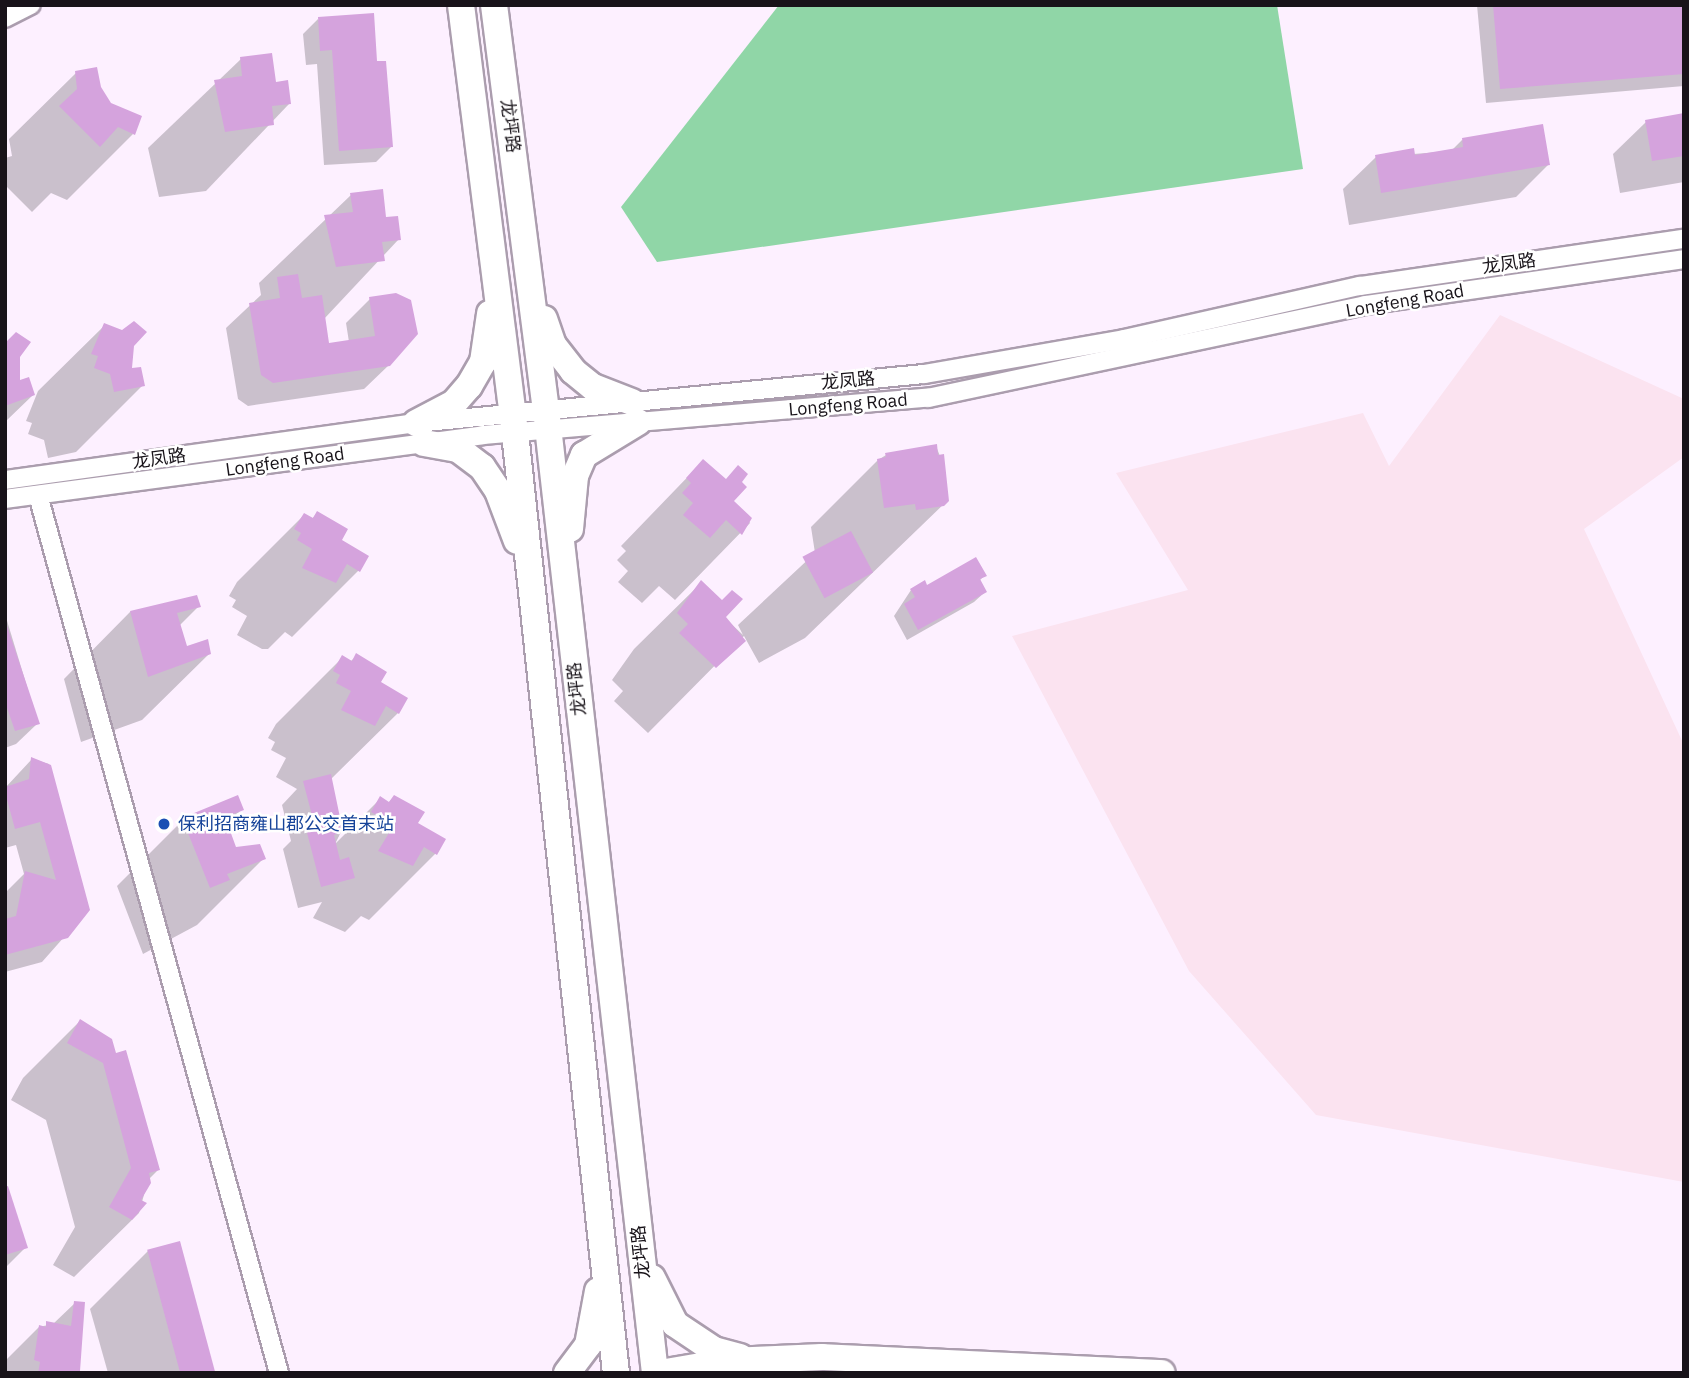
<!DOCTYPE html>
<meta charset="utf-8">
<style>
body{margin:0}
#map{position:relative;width:1689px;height:1378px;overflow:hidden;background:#fdf0ff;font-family:"IBM Plex Sans","Noto Sans SC",sans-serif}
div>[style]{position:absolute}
.industrial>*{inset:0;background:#fbe3f0}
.forest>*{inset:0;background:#90d6a7}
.shadow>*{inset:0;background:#0003}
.building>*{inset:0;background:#d5a3dd;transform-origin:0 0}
.roads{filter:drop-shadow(2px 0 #ab9dae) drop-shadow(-2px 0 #ab9dae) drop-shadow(0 2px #ab9dae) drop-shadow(0 -2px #ab9dae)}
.street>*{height:18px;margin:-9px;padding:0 9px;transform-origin:9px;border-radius:9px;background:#fff}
.secondary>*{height:26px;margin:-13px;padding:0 13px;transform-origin:13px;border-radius:13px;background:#fff}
.dots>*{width:19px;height:19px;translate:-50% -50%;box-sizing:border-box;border:4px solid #fff;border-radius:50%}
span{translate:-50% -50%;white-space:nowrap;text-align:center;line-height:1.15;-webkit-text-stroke:5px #fff;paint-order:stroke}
.street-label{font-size:18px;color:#181319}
.transit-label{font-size:18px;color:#164399}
.left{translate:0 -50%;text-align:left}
.frame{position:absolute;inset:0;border:7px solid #181319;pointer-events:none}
</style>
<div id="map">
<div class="industrial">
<i style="clip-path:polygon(1500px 315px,1684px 399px,1684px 457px,1584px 529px,1684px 745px,1684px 1182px,1316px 1115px,1189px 971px,1012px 636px,1188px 590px,1116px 473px,1363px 413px,1389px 466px)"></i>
</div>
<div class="forest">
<i style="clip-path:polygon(779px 5px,1277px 5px,1303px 169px,657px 262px,621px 207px)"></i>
</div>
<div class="shadow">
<i style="clip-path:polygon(1477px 5px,1684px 5px,1684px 86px,1486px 103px)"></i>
<i style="clip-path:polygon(318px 19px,391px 147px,376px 162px,324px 165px,317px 64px,306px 65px,303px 34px)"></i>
<i style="clip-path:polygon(241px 59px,274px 84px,289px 104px,206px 191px,159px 197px,148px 148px)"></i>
<i style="clip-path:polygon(76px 73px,99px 88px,133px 134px,67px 200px,51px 193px,32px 212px,5px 185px,5px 158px,12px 156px,9px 139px)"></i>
<i style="clip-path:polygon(1684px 115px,1684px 182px,1620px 193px,1613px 154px,1646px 122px)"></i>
<i style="clip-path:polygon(1462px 140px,1549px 164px,1516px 197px,1349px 225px,1343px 189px,1376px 157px,1451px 151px)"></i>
<i style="clip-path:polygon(351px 195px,385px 219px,399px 239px,324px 319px,328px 345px,349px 342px,346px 323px,370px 299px,389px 365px,364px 389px,248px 406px,238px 399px,226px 328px,261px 295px,259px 283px)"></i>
<i style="clip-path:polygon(105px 325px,143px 385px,76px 452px,48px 458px,44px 440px,28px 434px,32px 423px,26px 421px,38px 391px)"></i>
<i style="clip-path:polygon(5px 344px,18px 357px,19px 382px,33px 395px,5px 422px)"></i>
<i style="clip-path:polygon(936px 446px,945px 469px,947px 501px,805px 638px,759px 663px,744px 636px,648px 733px,614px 701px,623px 691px,612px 680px,634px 649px,701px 583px,724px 617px,743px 635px,738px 625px,815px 553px,811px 527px,878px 460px,886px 455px)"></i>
<i style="clip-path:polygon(703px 461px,750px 523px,675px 600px,659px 586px,642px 603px,618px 582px,628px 571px,617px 560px,626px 551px,621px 546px)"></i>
<i style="clip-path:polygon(317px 513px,359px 570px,292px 637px,285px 632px,268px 649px,262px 649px,237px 635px,247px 616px,232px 607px,236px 600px,229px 596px,237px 582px,304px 515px,311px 520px)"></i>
<i style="clip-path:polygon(985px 575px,979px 581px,985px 592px,974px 602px,907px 640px,894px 616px,911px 590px)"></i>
<i style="clip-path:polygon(199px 606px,179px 626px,185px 648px,209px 654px,142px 720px,81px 742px,64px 679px,130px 612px)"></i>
<i style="clip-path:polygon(5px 614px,38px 723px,16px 744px,5px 748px)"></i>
<i style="clip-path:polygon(356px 656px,398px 713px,330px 780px,341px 832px,335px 844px,380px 799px,388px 803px,394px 797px,416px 824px,443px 840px,435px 854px,369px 920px,361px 916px,345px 932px,313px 918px,322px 902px,298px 908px,283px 849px,291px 841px,282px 805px,297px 789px,276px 777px,286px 758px,271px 750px,275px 742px,268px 738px,276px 724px,343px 657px,350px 662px)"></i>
<i style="clip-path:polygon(32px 759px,49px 764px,88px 910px,42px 962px,5px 972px,5px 893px,24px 874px,16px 845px,5px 848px,5px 788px)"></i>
<i style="clip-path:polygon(242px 809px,226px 825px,235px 849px,264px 858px,197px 925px,143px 954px,117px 886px,183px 820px)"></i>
<i style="clip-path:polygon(80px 1021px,110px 1040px,158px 1170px,148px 1180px,139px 1213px,74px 1277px,53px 1265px,75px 1227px,46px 1120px,11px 1100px,23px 1078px)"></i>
<i style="clip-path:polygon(5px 1200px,26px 1247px,5px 1268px)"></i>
<i style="clip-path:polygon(148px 1251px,214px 1373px,108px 1373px,90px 1309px)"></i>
<i style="clip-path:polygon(75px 1303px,78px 1370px,5px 1373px,5px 1361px,39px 1327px,53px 1324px)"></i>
</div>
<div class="building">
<i style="clip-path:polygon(1493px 5px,1684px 5px,1684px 74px,1500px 89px)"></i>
<i style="clip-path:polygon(374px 13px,377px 61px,386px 61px,393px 147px,339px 151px,332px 50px,320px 51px,318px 17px)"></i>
<i style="clip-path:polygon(272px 53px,276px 82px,288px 80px,291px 104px,272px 106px,274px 125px,225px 132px,214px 80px,242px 76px,240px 57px)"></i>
<i style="clip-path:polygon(97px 67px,101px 87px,111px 103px,142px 116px,135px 135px,118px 127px,100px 147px,59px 106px,77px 89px,75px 71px)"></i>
<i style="clip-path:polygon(1684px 113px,1684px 156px,1652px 161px,1645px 120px)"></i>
<i style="clip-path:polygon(1543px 124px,1550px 165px,1381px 193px,1375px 155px,1414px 148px,1415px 155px,1463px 147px,1462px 138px)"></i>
<i style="clip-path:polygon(383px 189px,386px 217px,398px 216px,401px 240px,382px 242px,385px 261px,336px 267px,324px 215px,353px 212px,350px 193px)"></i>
<i style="clip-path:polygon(298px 274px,302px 298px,322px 295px,329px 343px,375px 336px,369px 297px,396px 293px,411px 300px,418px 334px,390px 366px,273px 383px,261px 375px,249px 303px,280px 298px,277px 277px)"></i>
<i style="clip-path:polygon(134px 321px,147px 332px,134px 346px,132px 368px,141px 367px,145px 386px,114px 392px,110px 374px,94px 368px,98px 356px,91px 354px,104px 323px,122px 330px)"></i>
<i style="clip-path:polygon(16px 332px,31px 342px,20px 357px,20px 380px,29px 377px,35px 395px,5px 406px,5px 343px)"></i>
<i style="clip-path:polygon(937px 444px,938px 455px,944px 454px,949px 501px,944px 506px,916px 510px,915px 504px,884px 508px,877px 459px,886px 457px,885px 453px)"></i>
<i style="clip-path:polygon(703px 459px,726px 479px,738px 465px,748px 474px,742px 482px,747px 487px,734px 501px,752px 518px,742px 535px,726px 520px,710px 538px,683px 515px,693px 503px,682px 493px,691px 483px,686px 478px)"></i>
<i style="clip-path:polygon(317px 511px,348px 529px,342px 540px,369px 556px,360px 572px,347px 564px,336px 583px,302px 568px,312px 549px,297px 540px,301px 533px,294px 529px,304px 513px,313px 518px)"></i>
<i style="left:851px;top:531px;width:47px;height:55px;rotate:62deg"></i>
<i style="clip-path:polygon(976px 557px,987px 576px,980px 579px,987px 592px,918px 630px,904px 604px,915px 597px,910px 589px,925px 580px,927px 585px)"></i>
<i style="clip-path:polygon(701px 580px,722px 600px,732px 590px,743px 599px,726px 617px,746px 641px,716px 668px,679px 633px,688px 624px,677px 613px)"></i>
<i style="clip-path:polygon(197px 595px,201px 607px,177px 613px,187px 646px,208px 639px,211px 654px,148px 677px,130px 611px)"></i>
<i style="clip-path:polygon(5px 620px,40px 724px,15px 731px,5px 702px)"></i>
<i style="clip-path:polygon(356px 653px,387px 672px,381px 682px,408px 698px,399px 714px,386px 706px,375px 726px,341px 710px,351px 691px,336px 683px,340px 675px,333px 671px,342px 655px,352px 661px)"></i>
<i style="clip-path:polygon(31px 757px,51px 765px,90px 910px,68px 938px,5px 955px,5px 919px,16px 916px,25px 871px,56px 880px,40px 822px,15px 829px,5px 792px,5px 787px,29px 779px)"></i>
<i style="clip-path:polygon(331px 774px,343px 832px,334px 835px,340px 860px,349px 857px,355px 878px,321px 887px,305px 825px,314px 823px,303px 781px)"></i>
<i style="clip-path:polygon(238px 795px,244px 810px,225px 817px,236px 847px,260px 844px,266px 859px,227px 874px,230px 880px,210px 888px,182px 818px)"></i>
<i style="clip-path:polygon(394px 795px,425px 812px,418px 823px,446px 839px,437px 855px,424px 847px,413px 866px,378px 851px,389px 833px,374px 824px,378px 816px,371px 812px,380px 796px,389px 802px)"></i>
<i style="clip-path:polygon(80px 1019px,112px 1039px,116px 1053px,126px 1050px,160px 1170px,149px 1173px,151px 1183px,141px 1200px,147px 1203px,132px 1220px,109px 1207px,131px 1168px,103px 1063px,67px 1043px)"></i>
<i style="clip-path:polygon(8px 1186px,28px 1248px,5px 1255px,5px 1187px)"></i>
<i style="left:180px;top:1241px;width:137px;height:34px;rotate:75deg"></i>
<i style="clip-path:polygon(74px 1301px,85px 1302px,80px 1371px,38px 1373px,40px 1362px,34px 1360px,39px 1325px,46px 1327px,46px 1321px,71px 1326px)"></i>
</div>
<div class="roads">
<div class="street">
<i style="left:5px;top:18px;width:29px;rotate:-27deg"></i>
<i style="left:5px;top:480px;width:415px;rotate:-7.9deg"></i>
<i style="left:416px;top:423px;width:510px;rotate:-5.51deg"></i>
<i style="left:924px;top:374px;width:203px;rotate:-9.9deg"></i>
<i style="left:1124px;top:339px;width:242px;rotate:-12.7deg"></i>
<i style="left:1360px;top:286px;width:327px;rotate:-8.3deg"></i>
<i style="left:38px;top:495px;width:910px;rotate:74.65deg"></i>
<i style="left:5px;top:499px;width:482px;rotate:-7.6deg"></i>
<i style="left:483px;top:435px;width:447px;rotate:-4.8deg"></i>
<i style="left:928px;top:398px;width:447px;rotate:-12deg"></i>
<i style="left:1365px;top:305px;width:322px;rotate:-8.2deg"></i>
</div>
<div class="secondary">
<i style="left:461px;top:5px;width:431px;rotate:82.8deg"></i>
<i style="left:515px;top:433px;width:945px;rotate:83.87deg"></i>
<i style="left:494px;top:5px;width:407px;rotate:82.7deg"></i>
<i style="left:546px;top:409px;width:970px;rotate:83.55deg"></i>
<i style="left:544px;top:319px;width:28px;rotate:71deg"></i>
<i style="left:553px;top:345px;width:33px;rotate:52deg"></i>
<i style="left:573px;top:371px;width:26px;rotate:39deg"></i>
<i style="left:593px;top:387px;width:42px;rotate:21deg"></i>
<i style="left:416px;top:423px;width:43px;rotate:-27.8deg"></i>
<i style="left:454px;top:403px;width:23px;rotate:-49deg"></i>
<i style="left:469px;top:386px;width:28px;rotate:-60deg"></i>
<i style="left:483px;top:362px;width:49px;rotate:-81.7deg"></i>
<i style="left:424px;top:443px;width:35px;rotate:10deg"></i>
<i style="left:458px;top:449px;width:30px;rotate:37deg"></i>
<i style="left:482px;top:467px;width:29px;rotate:56deg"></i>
<i style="left:498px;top:491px;width:53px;rotate:69.2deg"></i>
<i style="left:570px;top:529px;width:53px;rotate:-84.6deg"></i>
<i style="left:575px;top:476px;width:23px;rotate:-67deg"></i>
<i style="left:584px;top:455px;width:63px;rotate:-31.4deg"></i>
<i style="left:652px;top:1278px;width:51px;rotate:63.4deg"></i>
<i style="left:675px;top:1324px;width:47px;rotate:33.7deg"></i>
<i style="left:714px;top:1350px;width:27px;rotate:15deg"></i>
<i style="left:567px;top:1373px;width:35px;rotate:-53deg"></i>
<i style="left:588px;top:1345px;width:55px;rotate:-79.5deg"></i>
<i style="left:660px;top:1373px;width:71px;rotate:-9.7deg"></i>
<i style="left:730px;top:1361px;width:92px;rotate:-2.5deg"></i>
<i style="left:822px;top:1357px;width:340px;rotate:2.7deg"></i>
</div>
</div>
<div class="dots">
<i style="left:164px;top:824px;background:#1a4fb4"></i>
</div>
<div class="street-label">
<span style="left:510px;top:126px;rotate:83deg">龙坪路</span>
<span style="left:1509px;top:264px;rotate:-8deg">龙凤路</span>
<span style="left:1405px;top:301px;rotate:-10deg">Longfeng Road</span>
<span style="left:848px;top:381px;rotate:-5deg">龙凤路</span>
<span style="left:848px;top:405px;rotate:-5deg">Longfeng Road</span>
<span style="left:159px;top:459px;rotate:-8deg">龙凤路</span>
<span style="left:285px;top:462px;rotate:-8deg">Longfeng Road</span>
<span style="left:577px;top:689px;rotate:-96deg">龙坪路</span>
<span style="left:641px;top:1252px;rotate:-96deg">龙坪路</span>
</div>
<div class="transit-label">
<span class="left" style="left:178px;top:824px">保利招商雍山郡公交首末站</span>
</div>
<div class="frame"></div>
</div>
